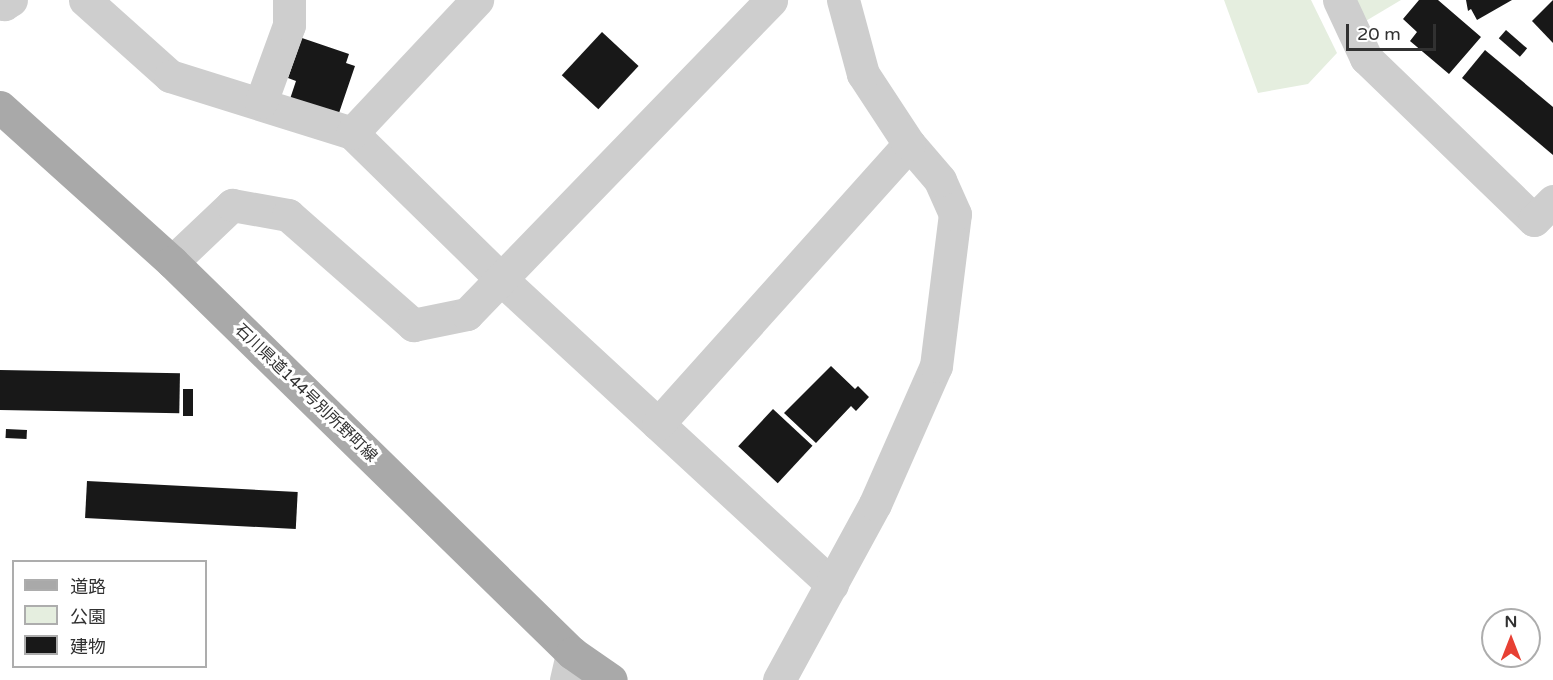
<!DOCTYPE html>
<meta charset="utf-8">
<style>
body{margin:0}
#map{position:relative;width:1553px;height:680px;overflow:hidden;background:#fff;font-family:"Varela Round","Noto Sans JP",sans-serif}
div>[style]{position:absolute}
.green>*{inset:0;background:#e5eedf}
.building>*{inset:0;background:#181818;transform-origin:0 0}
.minor>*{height:33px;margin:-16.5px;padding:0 16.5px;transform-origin:16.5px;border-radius:16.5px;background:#cecece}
.major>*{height:33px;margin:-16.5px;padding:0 16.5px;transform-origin:16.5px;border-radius:16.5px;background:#a9a9a9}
span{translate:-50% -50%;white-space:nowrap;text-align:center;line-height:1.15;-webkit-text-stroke:6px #fff;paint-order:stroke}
.street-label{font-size:16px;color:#313131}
.legend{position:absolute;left:12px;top:560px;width:195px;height:108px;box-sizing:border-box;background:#fff;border:2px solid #adadad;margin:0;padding:8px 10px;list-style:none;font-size:18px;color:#313131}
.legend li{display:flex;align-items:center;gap:12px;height:30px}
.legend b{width:30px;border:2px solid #adadad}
.north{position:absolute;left:1481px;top:608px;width:60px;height:60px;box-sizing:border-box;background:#fff;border:2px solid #adadad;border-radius:50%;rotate:0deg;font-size:16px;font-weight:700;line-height:24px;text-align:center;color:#313131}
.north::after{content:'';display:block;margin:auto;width:21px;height:27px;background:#e74034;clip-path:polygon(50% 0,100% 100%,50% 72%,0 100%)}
.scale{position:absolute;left:1346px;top:24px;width:90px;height:27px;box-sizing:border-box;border:3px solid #313131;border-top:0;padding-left:8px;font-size:18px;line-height:21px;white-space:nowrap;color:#313131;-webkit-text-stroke:4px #fff;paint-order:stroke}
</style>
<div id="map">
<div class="green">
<i style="clip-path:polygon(1224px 0,1311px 0,1337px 53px,1308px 84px,1258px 93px)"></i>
<i style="clip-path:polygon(1340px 0,1401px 0,1354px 28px)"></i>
</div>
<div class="building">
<i style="clip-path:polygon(1419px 0,1438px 0,1481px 37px,1449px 74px,1410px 41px,1417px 32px,1403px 19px)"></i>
<i style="clip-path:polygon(1466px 0,1512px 0,1477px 20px,1471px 9px,1468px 11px)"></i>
<i style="clip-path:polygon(1553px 0,1553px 43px,1532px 21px)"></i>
<i style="left:1506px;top:30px;width:28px;height:11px;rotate:41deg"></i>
<i style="left:602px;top:32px;width:50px;height:59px;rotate:43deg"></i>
<i style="clip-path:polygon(302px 38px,349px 54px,346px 63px,355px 66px,338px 116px,290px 99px,296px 81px,288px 78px)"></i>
<i style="clip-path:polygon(1485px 50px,1553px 107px,1553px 155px,1462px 78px)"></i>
<i style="clip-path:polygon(831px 366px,855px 389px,858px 386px,869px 397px,856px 411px,851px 406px,816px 443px,784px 413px)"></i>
<i style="left:0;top:370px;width:180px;height:40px;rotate:1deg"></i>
<i style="left:183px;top:389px;width:10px;height:27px"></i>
<i style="left:773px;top:409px;width:54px;height:51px;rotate:43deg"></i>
<i style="left:6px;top:429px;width:21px;height:9px;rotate:3deg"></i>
<i style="left:87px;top:481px;width:211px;height:37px;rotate:3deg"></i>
</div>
<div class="minor">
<i style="left:0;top:0;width:6px;rotate:45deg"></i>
<i style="left:4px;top:4px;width:8px;rotate:-30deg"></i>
<i style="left:85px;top:0;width:114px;rotate:41.8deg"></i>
<i style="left:170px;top:76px;width:191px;rotate:17.4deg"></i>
<i style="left:352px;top:133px;width:210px;rotate:44.4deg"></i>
<i style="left:502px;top:280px;width:449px;rotate:42.7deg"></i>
<i style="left:1339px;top:0;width:64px;rotate:65deg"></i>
<i style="left:1366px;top:58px;width:233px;rotate:44deg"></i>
<i style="left:1534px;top:220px;width:27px;rotate:-45deg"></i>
<i style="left:261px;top:102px;width:82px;rotate:-70deg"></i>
<i style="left:289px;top:25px;width:25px;rotate:-90deg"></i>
<i style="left:352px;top:133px;width:183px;rotate:-46.8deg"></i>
<i style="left:172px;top:262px;width:83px;rotate:-43.5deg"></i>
<i style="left:232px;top:205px;width:57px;rotate:10.1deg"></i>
<i style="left:288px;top:215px;width:167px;rotate:41.3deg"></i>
<i style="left:413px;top:325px;width:55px;rotate:-11.5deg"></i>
<i style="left:467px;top:314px;width:437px;rotate:-45.9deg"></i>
<i style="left:658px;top:424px;width:376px;rotate:-48.1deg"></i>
<i style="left:566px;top:680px;width:28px;rotate:-77deg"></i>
<i style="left:779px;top:680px;width:200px;rotate:-61.4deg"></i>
<i style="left:875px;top:504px;width:151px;rotate:-66.2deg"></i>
<i style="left:936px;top:366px;width:153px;rotate:-82.9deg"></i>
<i style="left:955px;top:214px;width:37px;rotate:-114deg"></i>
<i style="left:940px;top:180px;width:48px;rotate:-130.7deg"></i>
<i style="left:909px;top:144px;width:84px;rotate:-123.3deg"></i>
<i style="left:863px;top:74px;width:77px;rotate:-105.1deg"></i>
</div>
<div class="major">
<i style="left:0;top:107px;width:232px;rotate:42deg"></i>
<i style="left:172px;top:262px;width:559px;rotate:44.35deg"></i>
<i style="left:572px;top:653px;width:47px;rotate:34.7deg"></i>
</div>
<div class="street-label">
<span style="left:306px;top:393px;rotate:44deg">石川県道144号別所野町線</span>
</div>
<ul class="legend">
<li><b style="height:8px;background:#a9a9a9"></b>道路</li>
<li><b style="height:16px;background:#e5eedf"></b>公園</li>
<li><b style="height:16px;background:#181818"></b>建物</li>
</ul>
<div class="north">N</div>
<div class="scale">20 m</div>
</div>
